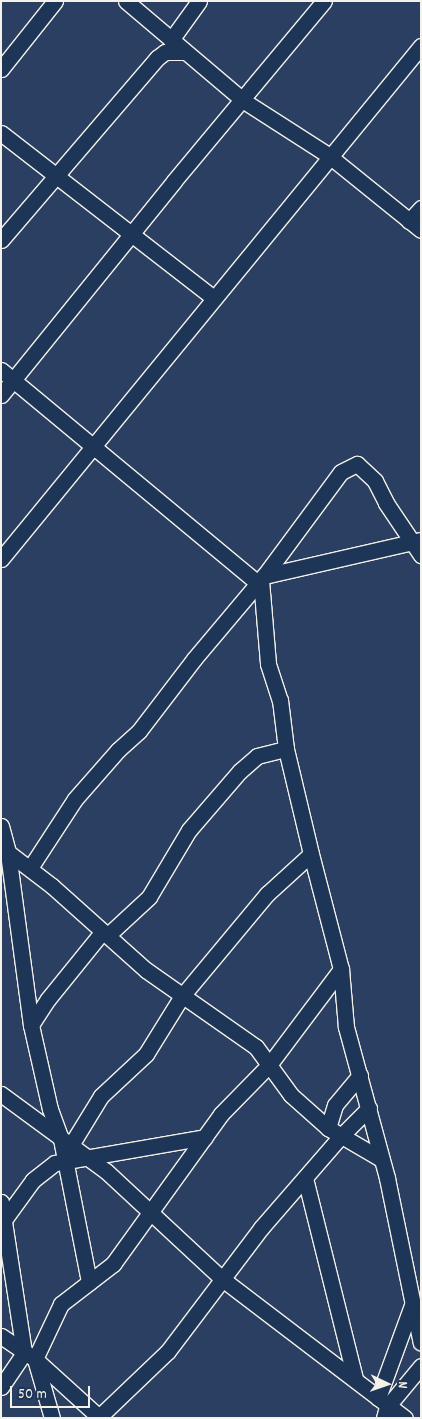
<!DOCTYPE html>
<style>
body{margin:0}
#map{position:relative;width:422px;height:1419px;overflow:hidden;background:#2a3f62;font-family:Dekko,sans-serif}
div>[style]{position:absolute}
.roads{filter:drop-shadow(1px 0 #f4f1e8) drop-shadow(-1px 0 #f4f1e8) drop-shadow(0 1px #f4f1e8) drop-shadow(0 -1px #f4f1e8)}
.minor>*{height:15px;margin:-7.5px;padding:0 7.5px;transform-origin:7.5px;border-radius:7.5px;background:#1d3557}
span{translate:-50% -50%;white-space:nowrap;text-align:center;line-height:1.15;-webkit-text-stroke:4px #1d3557;paint-order:stroke}
.frame{position:absolute;inset:0;border:2px solid #f4f1e8;pointer-events:none}
.north{position:absolute;left:362px;top:1359px;width:50px;height:50px;-webkit-text-stroke:4px #1d3557;paint-order:stroke;rotate:93deg;font-size:14px;font-weight:700;line-height:20px;text-align:center;color:#f4f1e8}
.north::after{content:'';display:block;margin:auto;width:18px;height:22px;background:#f4f1e8;clip-path:polygon(50% 0,100% 100%,50% 72%,0 100%)}
.scale{position:absolute;left:10px;top:1386px;width:80px;height:22px;box-sizing:border-box;border:2px solid #f4f1e8;border-top:0;padding-left:6px;font-size:15px;line-height:18px;white-space:nowrap;color:#f4f1e8;-webkit-text-stroke:4px #1d3557;paint-order:stroke}
</style>
<div id="map">
<div class="roads">
<div class="minor">
<i style="left:126px;top:1px;width:155px;rotate:40.3deg"></i>
<i style="left:244px;top:101px;width:100px;rotate:32.7deg"></i>
<i style="left:328px;top:155px;width:119px;rotate:38.9deg"></i>
<i style="left:171px;top:40px;width:48px;rotate:-54.3deg"></i>
<i style="left:1px;top:69px;width:87px;rotate:-51.5deg"></i>
<i style="left:1px;top:133px;width:269px;rotate:37.8deg"></i>
<i style="left:409px;top:221px;width:18px;rotate:-47deg"></i>
<i style="left:1px;top:240px;width:240px;rotate:-49.4deg"></i>
<i style="left:157px;top:58px;width:10px;rotate:-37deg"></i>
<i style="left:165px;top:52px;width:20px"></i>
<i style="left:1px;top:370px;width:334px;rotate:39.7deg"></i>
<i style="left:1px;top:395px;width:275px;rotate:-51deg"></i>
<i style="left:174px;top:181px;width:234px;rotate:-50.2deg"></i>
<i style="left:1px;top:559px;width:663px;rotate:-50.69deg"></i>
<i style="left:264px;top:576px;width:129px;rotate:-53.5deg"></i>
<i style="left:341px;top:472px;width:18px;rotate:-27deg"></i>
<i style="left:357px;top:464px;width:25px;rotate:43deg"></i>
<i style="left:375px;top:481px;width:25px;rotate:63deg"></i>
<i style="left:386px;top:503px;width:63px;rotate:56.1deg"></i>
<i style="left:261px;top:580px;width:84px;rotate:85.2deg"></i>
<i style="left:268px;top:664px;width:38px;rotate:72deg"></i>
<i style="left:280px;top:700px;width:49px;rotate:83deg"></i>
<i style="left:286px;top:749px;width:108px;rotate:76.6deg"></i>
<i style="left:311px;top:854px;width:119px;rotate:75.4deg"></i>
<i style="left:341px;top:969px;width:58px;rotate:85.1deg"></i>
<i style="left:346px;top:1027px;width:156px;rotate:74.8deg"></i>
<i style="left:387px;top:1178px;width:168px;rotate:78.4deg"></i>
<i style="left:1px;top:826px;width:28px;rotate:75deg"></i>
<i style="left:8px;top:853px;width:174px;rotate:82.4deg"></i>
<i style="left:31px;top:1025px;width:86px;rotate:77.3deg"></i>
<i style="left:50px;top:1109px;width:32px;rotate:70deg"></i>
<i style="left:61px;top:1139px;width:146px;rotate:78.9deg"></i>
<i style="left:1px;top:847px;width:64px;rotate:37.4deg"></i>
<i style="left:52px;top:886px;width:126px;rotate:41.8deg"></i>
<i style="left:146px;top:970px;width:134px;rotate:35deg"></i>
<i style="left:256px;top:1047px;width:59px;rotate:53.9deg"></i>
<i style="left:291px;top:1095px;width:50px;rotate:41.7deg"></i>
<i style="left:328px;top:1128px;width:61px;rotate:30.3deg"></i>
<i style="left:30px;top:868px;width:82px;rotate:-56.9deg"></i>
<i style="left:75px;top:799px;width:65px;rotate:-48.7deg"></i>
<i style="left:118px;top:750px;width:28px;rotate:-42deg"></i>
<i style="left:139px;top:731px;width:91px;rotate:-52.6deg"></i>
<i style="left:194px;top:659px;width:109px;rotate:-49.9deg"></i>
<i style="left:264px;top:576px;width:161px;rotate:-12.9deg"></i>
<i style="left:108px;top:935px;width:56px;rotate:-42.8deg"></i>
<i style="left:149px;top:897px;width:78px;rotate:-59.2deg"></i>
<i style="left:189px;top:830px;width:78px;rotate:-49.2deg"></i>
<i style="left:240px;top:771px;width:23px;rotate:-41deg"></i>
<i style="left:257px;top:756px;width:30px;rotate:-14deg"></i>
<i style="left:31px;top:1025px;width:31px;rotate:-57deg"></i>
<i style="left:48px;top:999px;width:87px;rotate:-51deg"></i>
<i style="left:1px;top:1094px;width:130px;rotate:36.3deg"></i>
<i style="left:106px;top:1171px;width:157px;rotate:42.9deg"></i>
<i style="left:221px;top:1278px;width:231px;rotate:37.3deg"></i>
<i style="left:328px;top:1128px;width:24px;rotate:-73deg"></i>
<i style="left:335px;top:1105px;width:39px;rotate:-50deg"></i>
<i style="left:71px;top:1145px;width:57px;rotate:-58.5deg"></i>
<i style="left:101px;top:1096px;width:62px;rotate:-43deg"></i>
<i style="left:146px;top:1054px;width:68px;rotate:-58.2deg"></i>
<i style="left:182px;top:996px;width:133px;rotate:-50.2deg"></i>
<i style="left:267px;top:894px;width:59px;rotate:-42.3deg"></i>
<i style="left:305px;top:1178px;width:206px;rotate:76deg"></i>
<i style="left:1px;top:1202px;width:153px;rotate:81.3deg"></i>
<i style="left:24px;top:1353px;width:41px;rotate:124.1deg"></i>
<i style="left:1px;top:1224px;width:54px;rotate:-54deg"></i>
<i style="left:33px;top:1180px;width:28px;rotate:-38deg"></i>
<i style="left:55px;top:1163px;width:152px;rotate:-9.8deg"></i>
<i style="left:1px;top:1336px;width:41px;rotate:34.1deg"></i>
<i style="left:35px;top:1359px;width:88px;rotate:42.2deg"></i>
<i style="left:378px;top:1398px;width:99px;rotate:-69.9deg"></i>
<i style="left:99px;top:1417px;width:95px;rotate:-43.7deg"></i>
<i style="left:168px;top:1351px;width:154px;rotate:-52.9deg"></i>
<i style="left:261px;top:1228px;width:121px;rotate:-49deg"></i>
<i style="left:340px;top:1137px;width:41px;rotate:-45deg"></i>
<i style="left:52px;top:1418px;width:61px;rotate:-106.1deg"></i>
<i style="left:35px;top:1359px;width:61px;rotate:-64.7deg"></i>
<i style="left:61px;top:1304px;width:66px;rotate:-37.6deg"></i>
<i style="left:113px;top:1264px;width:185px;rotate:-54.2deg"></i>
<i style="left:221px;top:1114px;width:69px;rotate:-45.6deg"></i>
<i style="left:269px;top:1065px;width:120px;rotate:-53.1deg"></i>
<i style="left:384px;top:1418px;width:11px;rotate:-75deg"></i>
<i style="left:387px;top:1407px;width:53px;rotate:-50.3deg"></i>
</div>
</div>
<div class="frame"></div>
<div class="north">N</div>
<div class="scale">50 m</div>
</div>
